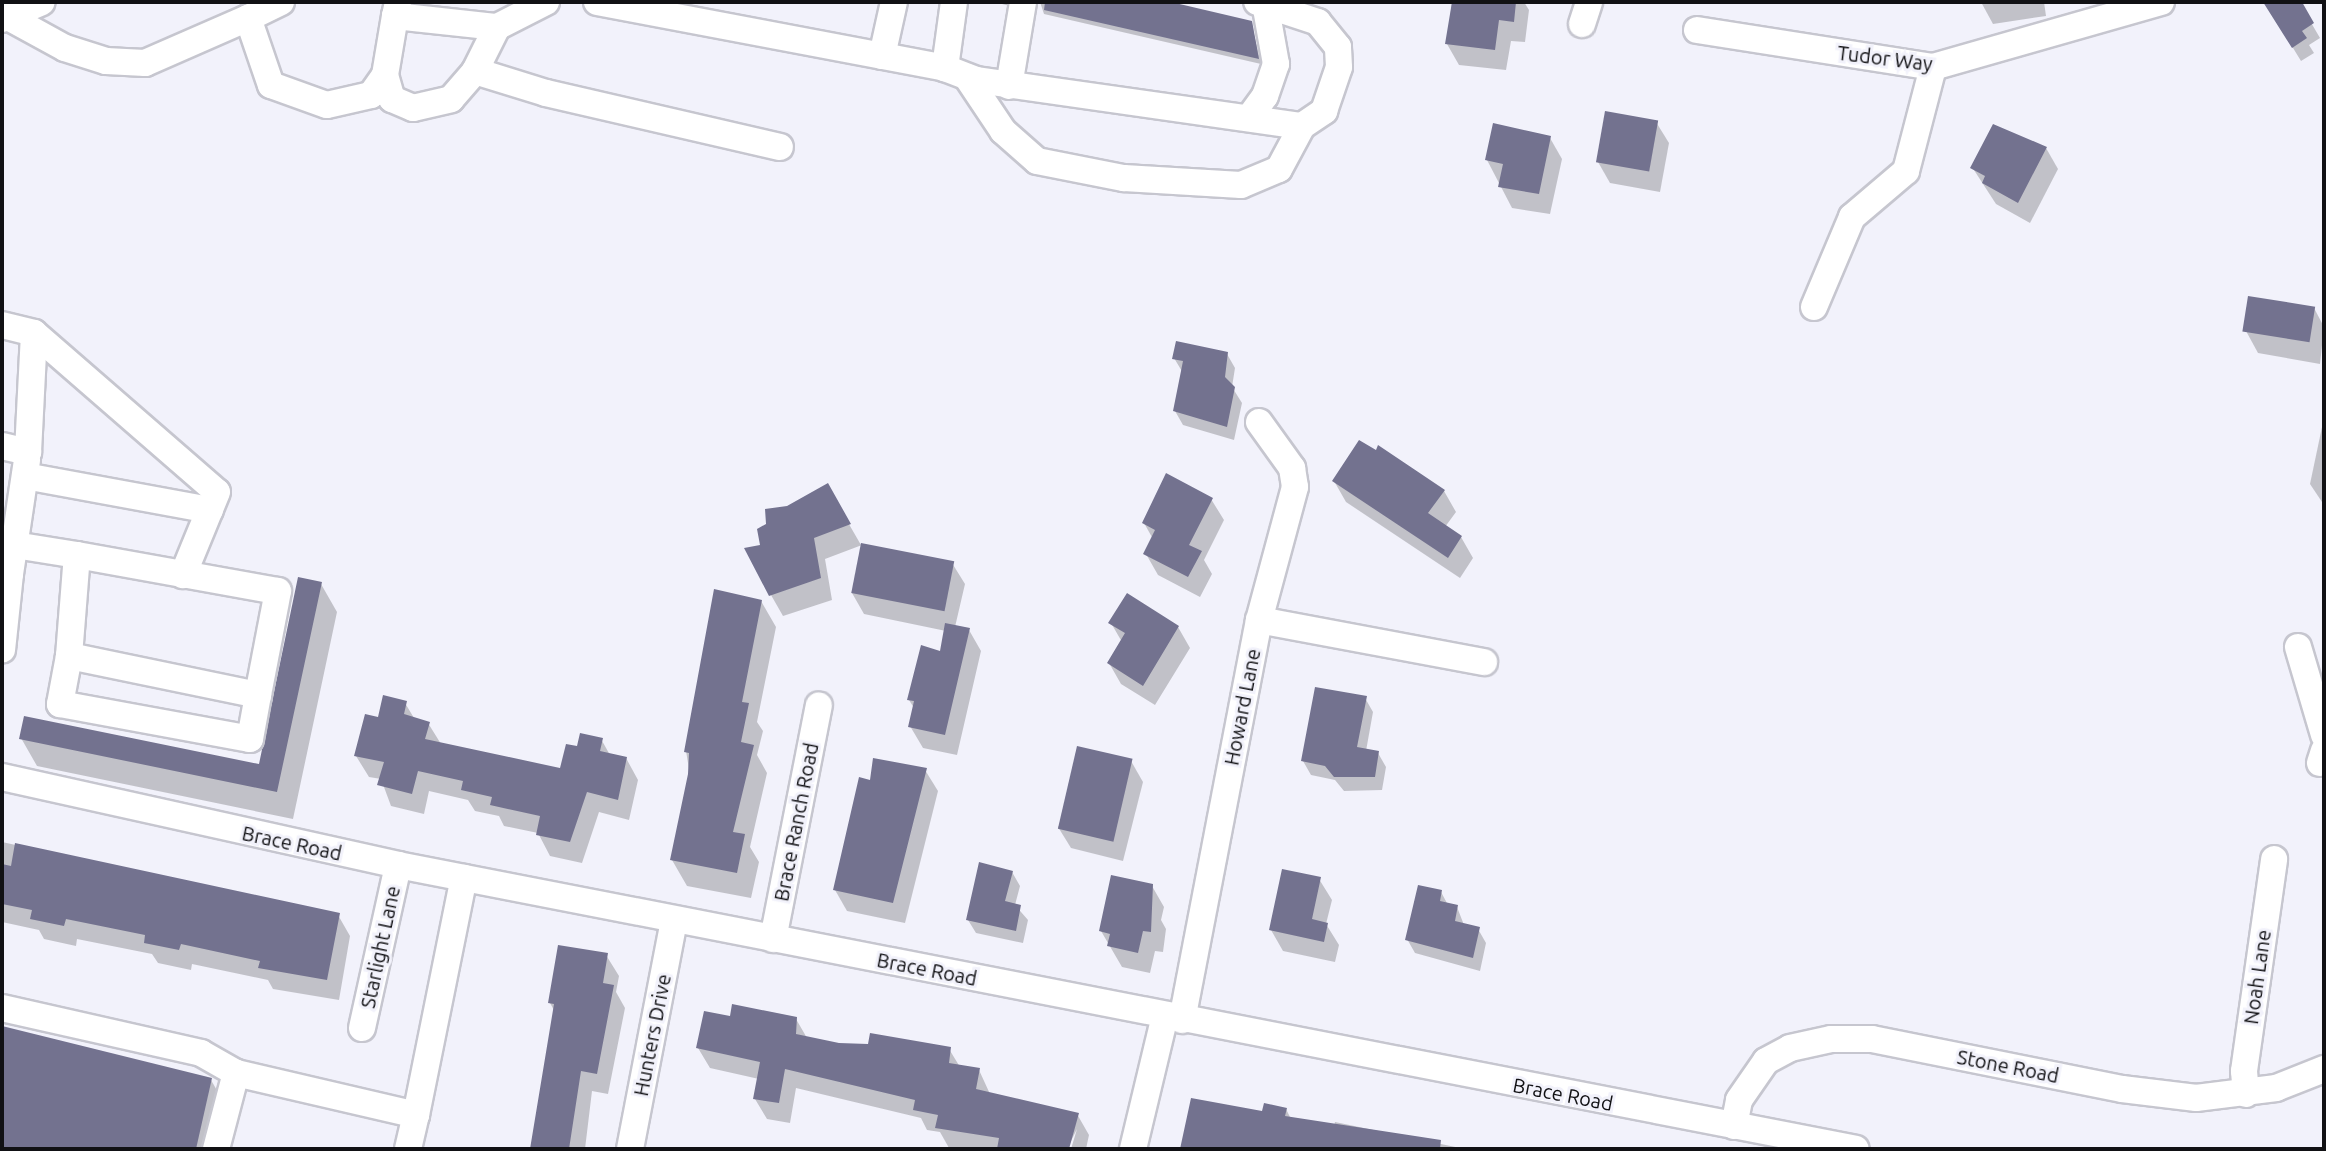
<!DOCTYPE html>
<style>
body{margin:0}
#map{position:relative;width:2326px;height:1151px;overflow:hidden;background:#f2f2fb;font-family:Ubuntu,sans-serif}
div>[style]{position:absolute}
.shadow>*{inset:0;background:#0003}
.building>*{inset:0;background:#73728f;transform-origin:0 0}
.roads{filter:drop-shadow(2px 0 #c6c6cf) drop-shadow(-2px 0 #c6c6cf) drop-shadow(0 2px #c6c6cf) drop-shadow(0 -2px #c6c6cf)}
.minor>*{height:26px;margin:-13px;padding:0 13px;transform-origin:13px;border-radius:13px;background:#fff}
span{translate:-50% -50%;white-space:nowrap;text-align:center;line-height:1.15;-webkit-text-stroke:6px #f2f2fb;paint-order:stroke}
.street-label{font-size:20px;color:#111114}
.frame{position:absolute;inset:0;border:4px solid #111114;pointer-events:none}
</style>
<div id="map">
<div class="shadow">
<i style="clip-path:polygon(994px 2px,1012px 2px,1010px 6px)"></i>
<i style="clip-path:polygon(1040px 2px,1162px 2px,1251px 22px,1261px 64px,1044px 14px)"></i>
<i style="clip-path:polygon(1452px 2px,1524px 2px,1529px 10px,1525px 42px,1511px 41px,1506px 70px,1459px 65px,1447px 44px)"></i>
<i style="clip-path:polygon(1981px 2px,2044px 2px,2046px 16px,1993px 24px)"></i>
<i style="clip-path:polygon(2265px 2px,2299px 2px,2320px 38px,2309px 45px,2314px 53px,2301px 61px)"></i>
<i style="clip-path:polygon(1656px 122px,1669px 143px,1660px 192px,1610px 183px,1598px 162px)"></i>
<i style="clip-path:polygon(1550px 138px,1562px 159px,1550px 214px,1512px 208px,1487px 160px)"></i>
<i style="clip-path:polygon(2046px 148px,2058px 169px,2030px 223px,1996px 204px,1972px 167px)"></i>
<i style="clip-path:polygon(2314px 308px,2324px 327px,2320px 364px,2258px 353px,2246px 331px)"></i>
<i style="clip-path:polygon(1227px 354px,1235px 368px,1232px 387px,1242px 403px,1234px 440px,1183px 425px,1175px 411px,1183px 373px,1174px 358px)"></i>
<i style="clip-path:polygon(2322px 427px,2324px 427px,2324px 505px,2310px 484px)"></i>
<i style="clip-path:polygon(1334px 481px,1444px 491px,1456px 512px,1445px 527px,1461px 537px,1473px 558px,1460px 578px,1346px 502px)"></i>
<i style="clip-path:polygon(827px 486px,861px 545px,952px 563px,965px 584px,955px 627px,969px 630px,981px 651px,957px 755px,923px 748px,910px 726px,914px 708px,909px 700px,941px 654px,946px 631px,864px 614px,852px 593px,862px 545px,825px 559px,832px 600px,783px 616px,771px 595px,763px 547px,788px 507px)"></i>
<i style="clip-path:polygon(1211px 499px,1224px 520px,1204px 560px,1212px 574px,1200px 597px,1158px 575px,1146px 554px,1153px 539px,1144px 523px)"></i>
<i style="clip-path:polygon(321px 584px,337px 612px,293px 819px,37px 766px,21px 738px,261px 767px)"></i>
<i style="clip-path:polygon(761px 601px,776px 627px,757px 722px,763px 731px,757px 755px,767px 773px,750px 847px,759px 862px,751px 898px,687px 886px,672px 860px,690px 775px,686px 751px)"></i>
<i style="clip-path:polygon(1111px 623px,1178px 627px,1190px 648px,1155px 705px,1121px 684px,1109px 663px,1122px 642px)"></i>
<i style="clip-path:polygon(1365px 698px,1373px 712px,1366px 751px,1378px 753px,1386px 767px,1382px 790px,1344px 791px,1335px 780px,1311px 775px,1303px 761px)"></i>
<i style="clip-path:polygon(405px 703px,414px 718px,428px 723px,441px 744px,562px 770px,579px 748px,601px 739px,610px 755px,626px 758px,638px 780px,629px 820px,599px 812px,582px 863px,550px 856px,538px 833px,504px 826px,499px 816px,475px 811px,468px 800px,429px 791px,424px 814px,391px 806px,381px 779px,369px 777px,356px 756px,380px 719px)"></i>
<i style="clip-path:polygon(1131px 761px,1143px 782px,1123px 861px,1071px 848px,1058px 827px)"></i>
<i style="clip-path:polygon(925px 770px,938px 791px,905px 923px,847px 911px,835px 890px,872px 782px)"></i>
<i style="clip-path:polygon(2px 842px,338px 915px,350px 936px,339px 1000px,273px 989px,268px 980px,192px 964px,191px 970px,158px 963px,152px 954px,77px 939px,76px 946px,44px 939px,39px 930px,2px 922px)"></i>
<i style="clip-path:polygon(1012px 872px,1020px 886px,1015px 905px,1028px 920px,1023px 943px,976px 933px,968px 920px)"></i>
<i style="clip-path:polygon(1319px 879px,1332px 900px,1326px 924px,1339px 945px,1335px 962px,1283px 951px,1271px 930px)"></i>
<i style="clip-path:polygon(1152px 886px,1164px 907px,1161px 920px,1166px 929px,1163px 952px,1155px 951px,1150px 973px,1122px 967px,1101px 931px)"></i>
<i style="clip-path:polygon(1441px 892px,1448px 905px,1457px 907px,1464px 925px,1478px 929px,1486px 943px,1480px 971px,1415px 953px,1407px 939px)"></i>
<i style="clip-path:polygon(606px 955px,619px 976px,616px 992px,625px 1008px,608px 1094px,592px 1091px,585px 1149px,532px 1149px,555px 1012px,550px 1003px)"></i>
<i style="clip-path:polygon(731px 1019px,796px 1019px,807px 1038px,839px 1045px,949px 1049px,960px 1067px,979px 1070px,990px 1094px,1077px 1114px,1089px 1135px,1086px 1149px,1071px 1149px,1077px 1129px,1067px 1149px,949px 1148px,940px 1132px,927px 1130px,921px 1118px,796px 1088px,790px 1123px,767px 1119px,755px 1099px,759px 1079px,710px 1068px,698px 1048px)"></i>
<i style="clip-path:polygon(2px 1030px,211px 1080px,227px 1108px,218px 1149px,2px 1149px)"></i>
<i style="clip-path:polygon(1286px 1109px,1291px 1119px,1334px 1126px,1335px 1122px,1465px 1149px,1182px 1149px)"></i>
</div>
<div class="building">
<i style="clip-path:polygon(1045px 2px,1171px 2px,1252px 21px,1259px 59px,1044px 10px)"></i>
<i style="clip-path:polygon(1452px 2px,1516px 2px,1514px 22px,1499px 20px,1495px 50px,1445px 44px)"></i>
<i style="clip-path:polygon(2263px 2px,2302px 2px,2314px 23px,2302px 31px,2307px 38px,2292px 48px)"></i>
<i style="left:1605px;top:111px;width:54px;height:52px;rotate:10deg"></i>
<i style="clip-path:polygon(1493px 123px,1551px 136px,1539px 194px,1498px 187px,1503px 164px,1485px 160px)"></i>
<i style="clip-path:polygon(1993px 124px,2047px 147px,2018px 203px,1982px 183px,1985px 176px,1970px 168px)"></i>
<i style="left:2248px;top:296px;width:68px;height:36px;rotate:9deg"></i>
<i style="clip-path:polygon(1176px 341px,1228px 352px,1225px 377px,1235px 387px,1227px 427px,1173px 411px,1183px 361px,1172px 359px)"></i>
<i style="clip-path:polygon(1359px 440px,1376px 450px,1378px 445px,1445px 490px,1428px 513px,1462px 536px,1448px 558px,1332px 481px)"></i>
<i style="clip-path:polygon(1166px 473px,1213px 498px,1189px 545px,1202px 551px,1188px 577px,1143px 554px,1155px 530px,1142px 523px)"></i>
<i style="clip-path:polygon(828px 483px,851px 524px,814px 538px,821px 578px,769px 596px,744px 548px,760px 545px,757px 529px,766px 524px,765px 509px,787px 506px)"></i>
<i style="left:861px;top:543px;width:95px;height:51px;rotate:11deg"></i>
<i style="clip-path:polygon(298px 577px,322px 582px,277px 792px,19px 739px,24px 716px,259px 764px)"></i>
<i style="clip-path:polygon(714px 589px,762px 600px,742px 702px,749px 703px,741px 742px,754px 745px,733px 832px,745px 834px,737px 873px,670px 860px,688px 774px,689px 753px,684px 752px)"></i>
<i style="clip-path:polygon(1127px 593px,1179px 626px,1143px 686px,1107px 663px,1125px 633px,1108px 623px)"></i>
<i style="clip-path:polygon(945px 623px,970px 628px,945px 735px,908px 727px,914px 701px,907px 700px,921px 645px,940px 651px)"></i>
<i style="clip-path:polygon(1315px 687px,1367px 696px,1357px 747px,1379px 751px,1375px 777px,1334px 777px,1325px 766px,1301px 761px)"></i>
<i style="clip-path:polygon(383px 695px,407px 701px,404px 714px,430px 722px,425px 739px,560px 768px,566px 744px,577px 746px,580px 733px,603px 738px,600px 751px,627px 757px,618px 800px,587px 792px,570px 842px,536px 835px,540px 816px,490px 805px,492px 797px,461px 790px,463px 781px,418px 771px,412px 794px,377px 785px,384px 762px,354px 756px,365px 714px,378px 717px)"></i>
<i style="left:1077px;top:746px;width:57px;height:85px;rotate:13deg"></i>
<i style="clip-path:polygon(873px 758px,927px 768px,893px 903px,833px 890px,859px 777px,870px 780px)"></i>
<i style="clip-path:polygon(15px 843px,340px 913px,327px 980px,258px 968px,260px 961px,181px 944px,179px 950px,144px 943px,145px 935px,66px 919px,64px 926px,30px 919px,32px 910px,2px 904px,2px 864px,11px 866px)"></i>
<i style="clip-path:polygon(979px 862px,1013px 871px,1005px 901px,1021px 905px,1016px 931px,966px 920px)"></i>
<i style="clip-path:polygon(1282px 869px,1321px 877px,1312px 919px,1328px 923px,1324px 942px,1269px 930px)"></i>
<i style="clip-path:polygon(1111px 875px,1153px 884px,1151px 932px,1143px 931px,1138px 953px,1107px 946px,1110px 934px,1099px 931px)"></i>
<i style="clip-path:polygon(1418px 885px,1442px 890px,1440px 901px,1458px 905px,1455px 921px,1480px 927px,1473px 958px,1405px 940px)"></i>
<i style="clip-path:polygon(558px 945px,608px 953px,603px 983px,614px 985px,597px 1074px,581px 1071px,569px 1149px,530px 1149px,554px 1004px,548px 1003px)"></i>
<i style="clip-path:polygon(732px 1004px,797px 1017px,796px 1034px,839px 1043px,868px 1044px,870px 1033px,951px 1047px,949px 1063px,980px 1068px,976px 1089px,1079px 1113px,1069px 1149px,997px 1149px,999px 1138px,935px 1128px,938px 1115px,913px 1110px,915px 1100px,785px 1069px,779px 1103px,753px 1099px,760px 1062px,696px 1048px,704px 1011px,730px 1016px)"></i>
<i style="clip-path:polygon(2px 1026px,212px 1078px,196px 1149px,2px 1149px)"></i>
<i style="clip-path:polygon(1191px 1098px,1262px 1111px,1264px 1103px,1287px 1108px,1285px 1116px,1441px 1140px,1440px 1149px,1180px 1149px)"></i>
</div>
<div class="roads">
<div class="minor">
<i style="left:281px;top:2px;width:37px;rotate:154deg"></i>
<i style="left:248px;top:18px;width:71px;rotate:71.1deg"></i>
<i style="left:271px;top:85px;width:59px;rotate:19.7deg"></i>
<i style="left:327px;top:105px;width:45px;rotate:-12.8deg"></i>
<i style="left:371px;top:95px;width:24px;rotate:-55deg"></i>
<i style="left:398px;top:2px;width:14px;rotate:102deg"></i>
<i style="left:395px;top:16px;width:103px;rotate:6.2deg"></i>
<i style="left:497px;top:27px;width:55px;rotate:-27deg"></i>
<i style="left:597px;top:2px;width:354px;rotate:10.7deg"></i>
<i style="left:954px;top:2px;width:67px;rotate:97.8deg"></i>
<i style="left:945px;top:68px;width:34px;rotate:21deg"></i>
<i style="left:977px;top:80px;width:328px;rotate:8.1deg"></i>
<i style="left:395px;top:16px;width:60px;rotate:99.6deg"></i>
<i style="left:385px;top:75px;width:25px;rotate:74deg"></i>
<i style="left:392px;top:99px;width:23px;rotate:23deg"></i>
<i style="left:413px;top:108px;width:39px;rotate:-13deg"></i>
<i style="left:451px;top:99px;width:37px;rotate:-49deg"></i>
<i style="left:475px;top:71px;width:49px;rotate:-63.4deg"></i>
<i style="left:2px;top:19px;width:43px;rotate:-23deg"></i>
<i style="left:12px;top:19px;width:60px;rotate:28.7deg"></i>
<i style="left:65px;top:48px;width:43px;rotate:17.6deg"></i>
<i style="left:106px;top:61px;width:39px;rotate:3deg"></i>
<i style="left:145px;top:63px;width:112px;rotate:-23.6deg"></i>
<i style="left:1582px;top:24px;width:23px;rotate:-72deg"></i>
<i style="left:1697px;top:30px;width:239px;rotate:8.9deg"></i>
<i style="left:1933px;top:67px;width:237px;rotate:-15.9deg"></i>
<i style="left:882px;top:56px;width:55px;rotate:-77.5deg"></i>
<i style="left:475px;top:71px;width:74px;rotate:17.2deg"></i>
<i style="left:546px;top:93px;width:240px;rotate:13deg"></i>
<i style="left:967px;top:77px;width:65px;rotate:56.3deg"></i>
<i style="left:1003px;top:131px;width:45px;rotate:41.4deg"></i>
<i style="left:1037px;top:161px;width:89px;rotate:11.1deg"></i>
<i style="left:1124px;top:178px;width:117px;rotate:3.4deg"></i>
<i style="left:1241px;top:185px;width:41px;rotate:-22.8deg"></i>
<i style="left:1279px;top:169px;width:49px;rotate:-61.9deg"></i>
<i style="left:1302px;top:126px;width:27px;rotate:-34deg"></i>
<i style="left:1324px;top:111px;width:46px;rotate:-71.2deg"></i>
<i style="left:1339px;top:67px;width:20px;rotate:-93deg"></i>
<i style="left:1338px;top:47px;width:32px;rotate:-129deg"></i>
<i style="left:1318px;top:22px;width:64px;rotate:-161.8deg"></i>
<i style="left:1009px;top:86px;width:85px;rotate:-80.5deg"></i>
<i style="left:1249px;top:118px;width:27px;rotate:-54deg"></i>
<i style="left:1265px;top:96px;width:34px;rotate:-71deg"></i>
<i style="left:1276px;top:64px;width:62px;rotate:-100.2deg"></i>
<i style="left:1814px;top:307px;width:98px;rotate:-67.1deg"></i>
<i style="left:1852px;top:217px;width:71px;rotate:-40.4deg"></i>
<i style="left:1906px;top:171px;width:107px;rotate:-75.4deg"></i>
<i style="left:2px;top:325px;width:33px;rotate:14deg"></i>
<i style="left:34px;top:333px;width:242px;rotate:41deg"></i>
<i style="left:217px;top:492px;width:90px;rotate:112.3deg"></i>
<i style="left:1259px;top:422px;width:57px;rotate:54.3deg"></i>
<i style="left:1292px;top:468px;width:19px;rotate:81deg"></i>
<i style="left:1295px;top:487px;width:138px;rotate:105.1deg"></i>
<i style="left:2px;top:446px;width:27px;rotate:13deg"></i>
<i style="left:28px;top:452px;width:119px;rotate:-87.1deg"></i>
<i style="left:25px;top:476px;width:188px;rotate:10.4deg"></i>
<i style="left:2px;top:543px;width:76px;rotate:9.1deg"></i>
<i style="left:77px;top:555px;width:204px;rotate:10.2deg"></i>
<i style="left:278px;top:591px;width:106px;rotate:100.9deg"></i>
<i style="left:258px;top:695px;width:193px;rotate:-168.3deg"></i>
<i style="left:69px;top:656px;width:101px;rotate:-85.5deg"></i>
<i style="left:2px;top:572px;width:8px;rotate:14deg"></i>
<i style="left:10px;top:574px;width:76px;rotate:96deg"></i>
<i style="left:10px;top:574px;width:115px;rotate:-81.5deg"></i>
<i style="left:2298px;top:647px;width:92px;rotate:73.5deg"></i>
<i style="left:69px;top:656px;width:49px;rotate:100.6deg"></i>
<i style="left:60px;top:704px;width:193px;rotate:10.4deg"></i>
<i style="left:250px;top:739px;width:45px;rotate:-79.7deg"></i>
<i style="left:2320px;top:763px;width:13px;rotate:-72deg"></i>
<i style="left:2px;top:777px;width:406px;rotate:12.5deg"></i>
<i style="left:398px;top:865px;width:1485px;rotate:11.02deg"></i>
<i style="left:773px;top:939px;width:238px;rotate:-78.9deg"></i>
<i style="left:2px;top:1008px;width:204px;rotate:12.7deg"></i>
<i style="left:201px;top:1053px;width:40px;rotate:29.7deg"></i>
<i style="left:236px;top:1073px;width:185px;rotate:13.1deg"></i>
<i style="left:416px;top:1115px;width:242px;rotate:-78.6deg"></i>
<i style="left:1182px;top:1020px;width:407px;rotate:-79.1deg"></i>
<i style="left:1259px;top:620px;width:229px;rotate:10.6deg"></i>
<i style="left:362px;top:1028px;width:167px;rotate:-77.5deg"></i>
<i style="left:2246px;top:1094px;width:23px;rotate:-95deg"></i>
<i style="left:2244px;top:1071px;width:214px;rotate:-81.9deg"></i>
<i style="left:1734px;top:1126px;width:26px;rotate:-79deg"></i>
<i style="left:1739px;top:1100px;width:47px;rotate:-55.3deg"></i>
<i style="left:1766px;top:1061px;width:27px;rotate:-28deg"></i>
<i style="left:1790px;top:1048px;width:42px;rotate:-12.4deg"></i>
<i style="left:1831px;top:1039px;width:41px"></i>
<i style="left:1872px;top:1039px;width:255px;rotate:11.3deg"></i>
<i style="left:2122px;top:1089px;width:75px;rotate:6.9deg"></i>
<i style="left:2196px;top:1098px;width:81px;rotate:-7.1deg"></i>
<i style="left:2276px;top:1088px;width:52px;rotate:-21.6deg"></i>
<i style="left:216px;top:1149px;width:79px;rotate:-75.3deg"></i>
<i style="left:408px;top:1149px;width:35px;rotate:-77deg"></i>
<i style="left:630px;top:1149px;width:233px;rotate:-79.1deg"></i>
<i style="left:1133px;top:1149px;width:137px;rotate:-76.5deg"></i>
</div>
</div>
<div class="street-label">
<span style="left:1885px;top:58px;rotate:7deg">Tudor Way</span>
<span style="left:1242px;top:707px;rotate:-79deg">Howard Lane</span>
<span style="left:796px;top:822px;rotate:-79deg">Brace Ranch Road</span>
<span style="left:292px;top:843px;rotate:12deg">Brace Road</span>
<span style="left:380px;top:947px;rotate:-78deg">Starlight Lane</span>
<span style="left:927px;top:969px;rotate:11deg">Brace Road</span>
<span style="left:2257px;top:977px;rotate:-82deg">Noah Lane</span>
<span style="left:652px;top:1035px;rotate:-79deg">Hunters Drive</span>
<span style="left:2008px;top:1066px;rotate:11deg">Stone Road</span>
<span style="left:1563px;top:1094px;rotate:11deg">Brace Road</span>
</div>
<div class="frame"></div>
</div>
